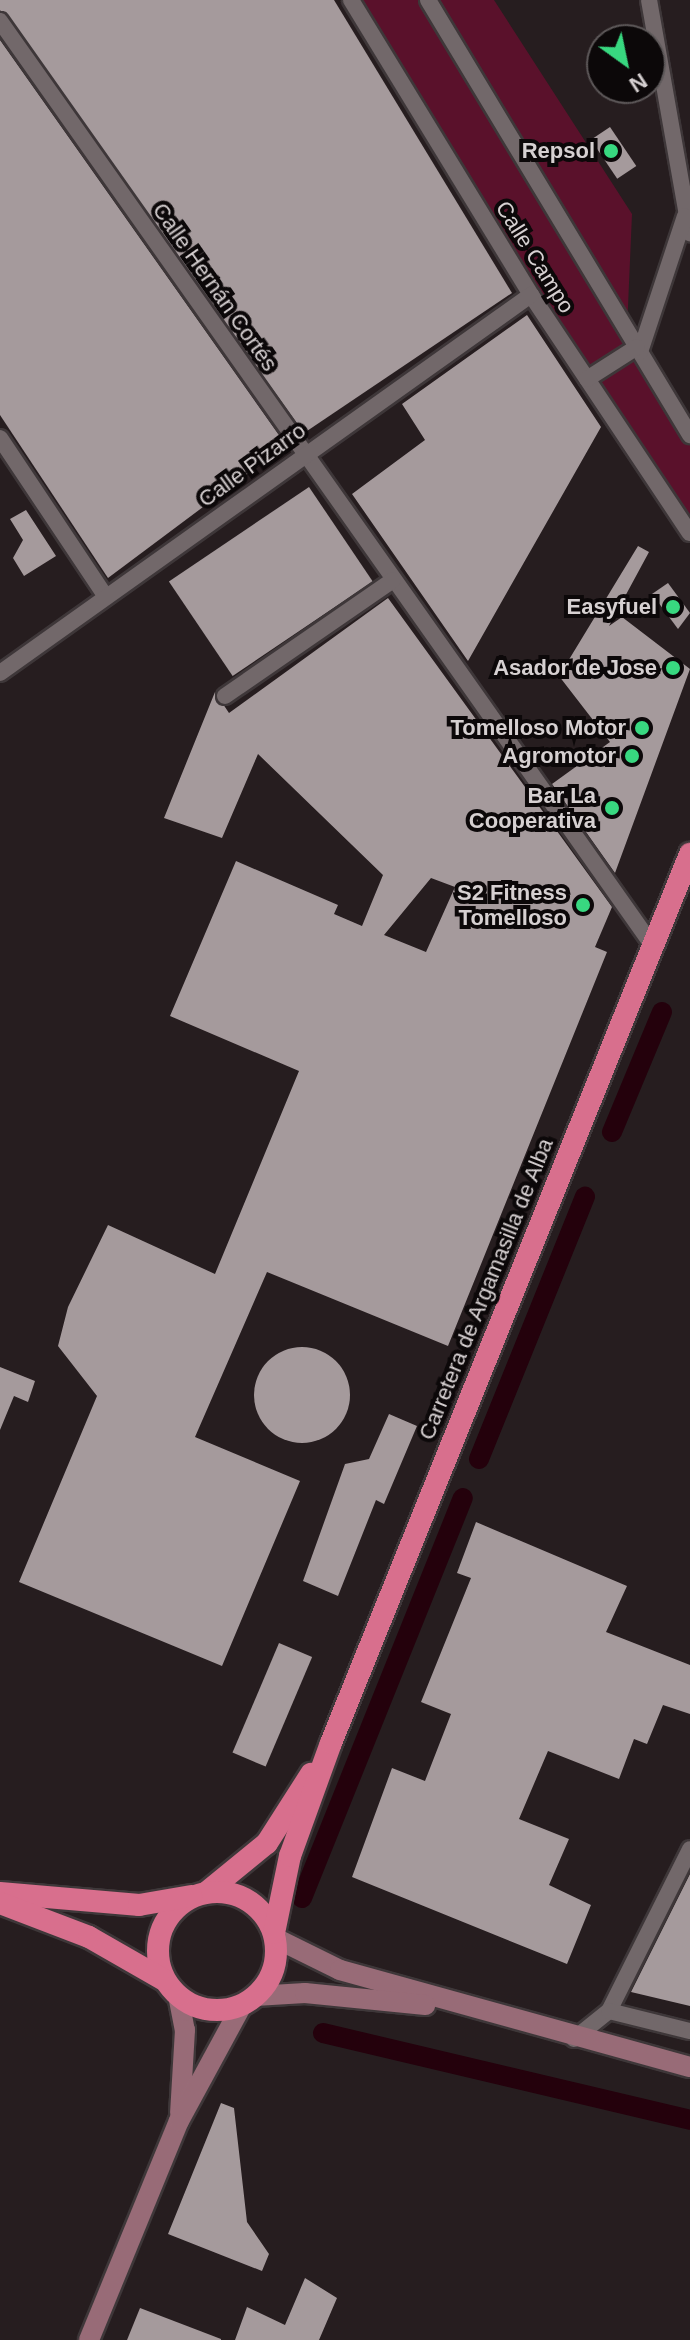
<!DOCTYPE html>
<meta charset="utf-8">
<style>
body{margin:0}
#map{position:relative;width:690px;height:2340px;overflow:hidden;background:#261d1f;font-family:Arial,sans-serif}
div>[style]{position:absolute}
.green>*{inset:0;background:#5a112b}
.canal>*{height:20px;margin:-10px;padding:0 10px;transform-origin:10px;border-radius:10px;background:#24010c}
.building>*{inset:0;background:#a59a9c;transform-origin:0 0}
.round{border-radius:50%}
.roads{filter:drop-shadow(2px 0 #3e3739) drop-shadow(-2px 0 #3e3739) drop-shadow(0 2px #3e3739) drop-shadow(0 -2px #3e3739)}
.minor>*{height:16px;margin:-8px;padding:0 8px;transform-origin:8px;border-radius:8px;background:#72686a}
.secondary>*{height:20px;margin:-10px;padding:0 10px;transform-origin:10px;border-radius:10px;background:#986b77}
.trunk>*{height:22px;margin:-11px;padding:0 11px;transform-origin:11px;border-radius:11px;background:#d86f8d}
.trunk>.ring{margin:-11px;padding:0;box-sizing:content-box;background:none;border:22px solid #d86f8d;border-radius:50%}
.dots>*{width:22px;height:22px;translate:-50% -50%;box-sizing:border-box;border:4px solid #0c0809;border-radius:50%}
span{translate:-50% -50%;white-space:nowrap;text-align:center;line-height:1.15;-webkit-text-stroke:8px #0c0809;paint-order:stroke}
.poi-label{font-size:22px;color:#d6d0d1;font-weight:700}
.right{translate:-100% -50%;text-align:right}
.street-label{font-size:22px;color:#d6d0d1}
.north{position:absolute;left:586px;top:24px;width:80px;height:80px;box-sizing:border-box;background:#0c0809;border:2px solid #5d5859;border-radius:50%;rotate:147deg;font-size:22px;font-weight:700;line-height:32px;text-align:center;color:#d6d0d1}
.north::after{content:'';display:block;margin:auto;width:28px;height:36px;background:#38d880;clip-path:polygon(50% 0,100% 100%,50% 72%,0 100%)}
</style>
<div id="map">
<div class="green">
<i style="clip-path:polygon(351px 0,494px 0,632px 214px,627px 330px,690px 434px,690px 533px)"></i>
</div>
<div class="canal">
<i style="left:612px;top:1132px;width:130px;rotate:-67.4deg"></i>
<i style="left:479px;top:1459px;width:283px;rotate:-68deg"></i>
<i style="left:302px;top:1898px;width:431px;rotate:-68.1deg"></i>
<i style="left:323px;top:2033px;width:377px;rotate:13.3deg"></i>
</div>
<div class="building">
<i style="clip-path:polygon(0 0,334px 0,512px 293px,304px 433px,0 10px)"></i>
<i style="clip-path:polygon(0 40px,286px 445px,108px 578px,0 415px)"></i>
<i style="left:610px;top:127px;width:47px;height:23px;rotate:56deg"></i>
<i style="clip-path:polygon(527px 315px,601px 427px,468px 661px,352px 494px,425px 440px,402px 404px)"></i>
<i style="left:309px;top:487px;width:114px;height:169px;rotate:56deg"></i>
<i style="clip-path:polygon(26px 510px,56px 556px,24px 576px,13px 558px,23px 540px,10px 519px)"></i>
<i style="clip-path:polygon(638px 546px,649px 552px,609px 626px,622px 617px,690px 669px,615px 873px,552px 784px,610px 742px,559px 676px)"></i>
<i style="clip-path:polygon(668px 583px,690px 613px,678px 629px,652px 594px)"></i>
<i style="clip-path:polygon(evenodd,388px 598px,612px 907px,595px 947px,607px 952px,448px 1346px,267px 1272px,195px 1437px,300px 1481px,222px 1666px,19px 1582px,97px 1396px,58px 1346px,68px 1307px,108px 1225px,215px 1274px,299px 1071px,170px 1016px,236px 861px,338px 905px,334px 914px,362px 926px,383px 875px,258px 754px,222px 838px,164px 818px,215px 692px,229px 713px,388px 598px,431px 878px,455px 887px,426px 952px,384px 935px,431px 878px)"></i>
<i class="round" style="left:254px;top:1347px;width:96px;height:96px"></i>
<i style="clip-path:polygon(0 1367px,35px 1381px,28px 1402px,14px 1396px,0 1430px)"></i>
<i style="clip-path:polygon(389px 1414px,417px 1426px,384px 1504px,376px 1500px,338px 1596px,303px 1581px,345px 1464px,369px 1459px)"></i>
<i style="clip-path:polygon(476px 1522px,627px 1586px,606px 1632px,690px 1665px,690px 1714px,663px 1705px,647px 1744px,634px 1739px,619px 1779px,548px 1751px,519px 1819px,569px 1839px,549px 1885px,591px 1905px,567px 1964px,352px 1877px,392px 1768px,425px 1781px,451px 1714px,421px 1702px,471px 1578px,457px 1573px)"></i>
<i style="left:279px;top:1643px;width:36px;height:119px;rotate:23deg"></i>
<i style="clip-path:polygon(690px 1874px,690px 2006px,631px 1992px)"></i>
<i style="clip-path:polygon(221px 2103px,234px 2108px,247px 2222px,269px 2254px,262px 2271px,168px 2234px)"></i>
<i style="clip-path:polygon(305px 2278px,337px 2298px,319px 2340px,235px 2340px,247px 2307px,285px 2325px)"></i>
<i style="clip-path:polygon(140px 2308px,221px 2339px,221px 2340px,127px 2340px)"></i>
</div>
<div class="roads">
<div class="minor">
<i style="left:351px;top:0;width:346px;rotate:58.6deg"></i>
<i style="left:531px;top:295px;width:286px;rotate:56.3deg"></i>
<i style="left:428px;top:0;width:508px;rotate:58.94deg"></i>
<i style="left:649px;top:0;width:237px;rotate:80deg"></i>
<i style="left:0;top:21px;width:1132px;rotate:54.78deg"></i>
<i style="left:640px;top:352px;width:143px;rotate:-71.7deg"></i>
<i style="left:587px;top:379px;width:59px;rotate:-32.6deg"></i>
<i style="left:0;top:438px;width:191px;rotate:56.3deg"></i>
<i style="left:0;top:673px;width:652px;rotate:-35.45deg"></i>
<i style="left:225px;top:696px;width:204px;rotate:-34.6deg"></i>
<i style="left:609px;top:2011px;width:181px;rotate:-63.4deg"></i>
<i style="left:574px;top:2039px;width:45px;rotate:-38.7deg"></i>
<i style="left:609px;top:2011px;width:83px;rotate:13.9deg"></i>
</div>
<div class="secondary">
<i style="left:275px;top:1938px;width:72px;rotate:26.2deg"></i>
<i style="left:340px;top:1970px;width:363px;rotate:15.5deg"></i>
<i style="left:178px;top:1995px;width:36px;rotate:79deg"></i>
<i style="left:185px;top:2030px;width:83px;rotate:93.4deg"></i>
<i style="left:255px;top:1996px;width:50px;rotate:-3.4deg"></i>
<i style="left:305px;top:1993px;width:121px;rotate:5.7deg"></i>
<i style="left:89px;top:2340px;width:237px;rotate:-67.7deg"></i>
<i style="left:179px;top:2121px;width:132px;rotate:-61.5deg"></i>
</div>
<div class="trunk">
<i style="left:207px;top:1892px;width:77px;rotate:-39.2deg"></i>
<i style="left:267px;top:1843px;width:82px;rotate:-57.5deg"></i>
<i class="ring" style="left:158px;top:1892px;width:96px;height:96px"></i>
<i style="left:0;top:1893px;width:140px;rotate:4.9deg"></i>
<i style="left:139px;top:1905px;width:53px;rotate:-9.8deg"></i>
<i style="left:0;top:1903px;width:95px;rotate:20.9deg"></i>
<i style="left:89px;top:1937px;width:86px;rotate:29.8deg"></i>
<i style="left:274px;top:1933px;width:79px;rotate:-78.3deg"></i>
<i style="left:290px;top:1856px;width:120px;rotate:-70.1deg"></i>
<i style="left:331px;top:1743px;width:959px;rotate:-68.01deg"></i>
</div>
</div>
<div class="dots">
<i style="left:611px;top:151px;background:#38d880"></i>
<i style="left:673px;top:607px;background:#38d880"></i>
<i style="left:673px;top:668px;background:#38d880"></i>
<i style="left:642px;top:728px;background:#38d880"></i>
<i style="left:632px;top:756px;background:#38d880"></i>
<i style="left:612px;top:808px;background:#38d880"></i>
<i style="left:583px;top:905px;background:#38d880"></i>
</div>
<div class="poi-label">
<span class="right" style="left:595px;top:151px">Repsol</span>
<span class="right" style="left:657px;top:607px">Easyfuel</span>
<span class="right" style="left:657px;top:668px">Asador de Jose</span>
<span class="right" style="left:626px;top:728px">Tomelloso Motor</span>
<span class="right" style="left:616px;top:756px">Agromotor</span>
<span class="right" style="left:596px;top:808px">Bar La<br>Cooperativa</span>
<span class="right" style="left:567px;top:905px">S2 Fitness<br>Tomelloso</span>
</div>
<div class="street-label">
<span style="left:535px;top:257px;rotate:58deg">Calle Campo</span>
<span style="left:215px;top:287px;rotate:55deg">Calle Hernán Cortés</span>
<span style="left:252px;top:465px;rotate:-36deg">Calle Pizarro</span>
<span style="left:486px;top:1289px;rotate:-68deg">Carretera de Argamasilla de Alba</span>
</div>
<div class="north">N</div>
</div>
